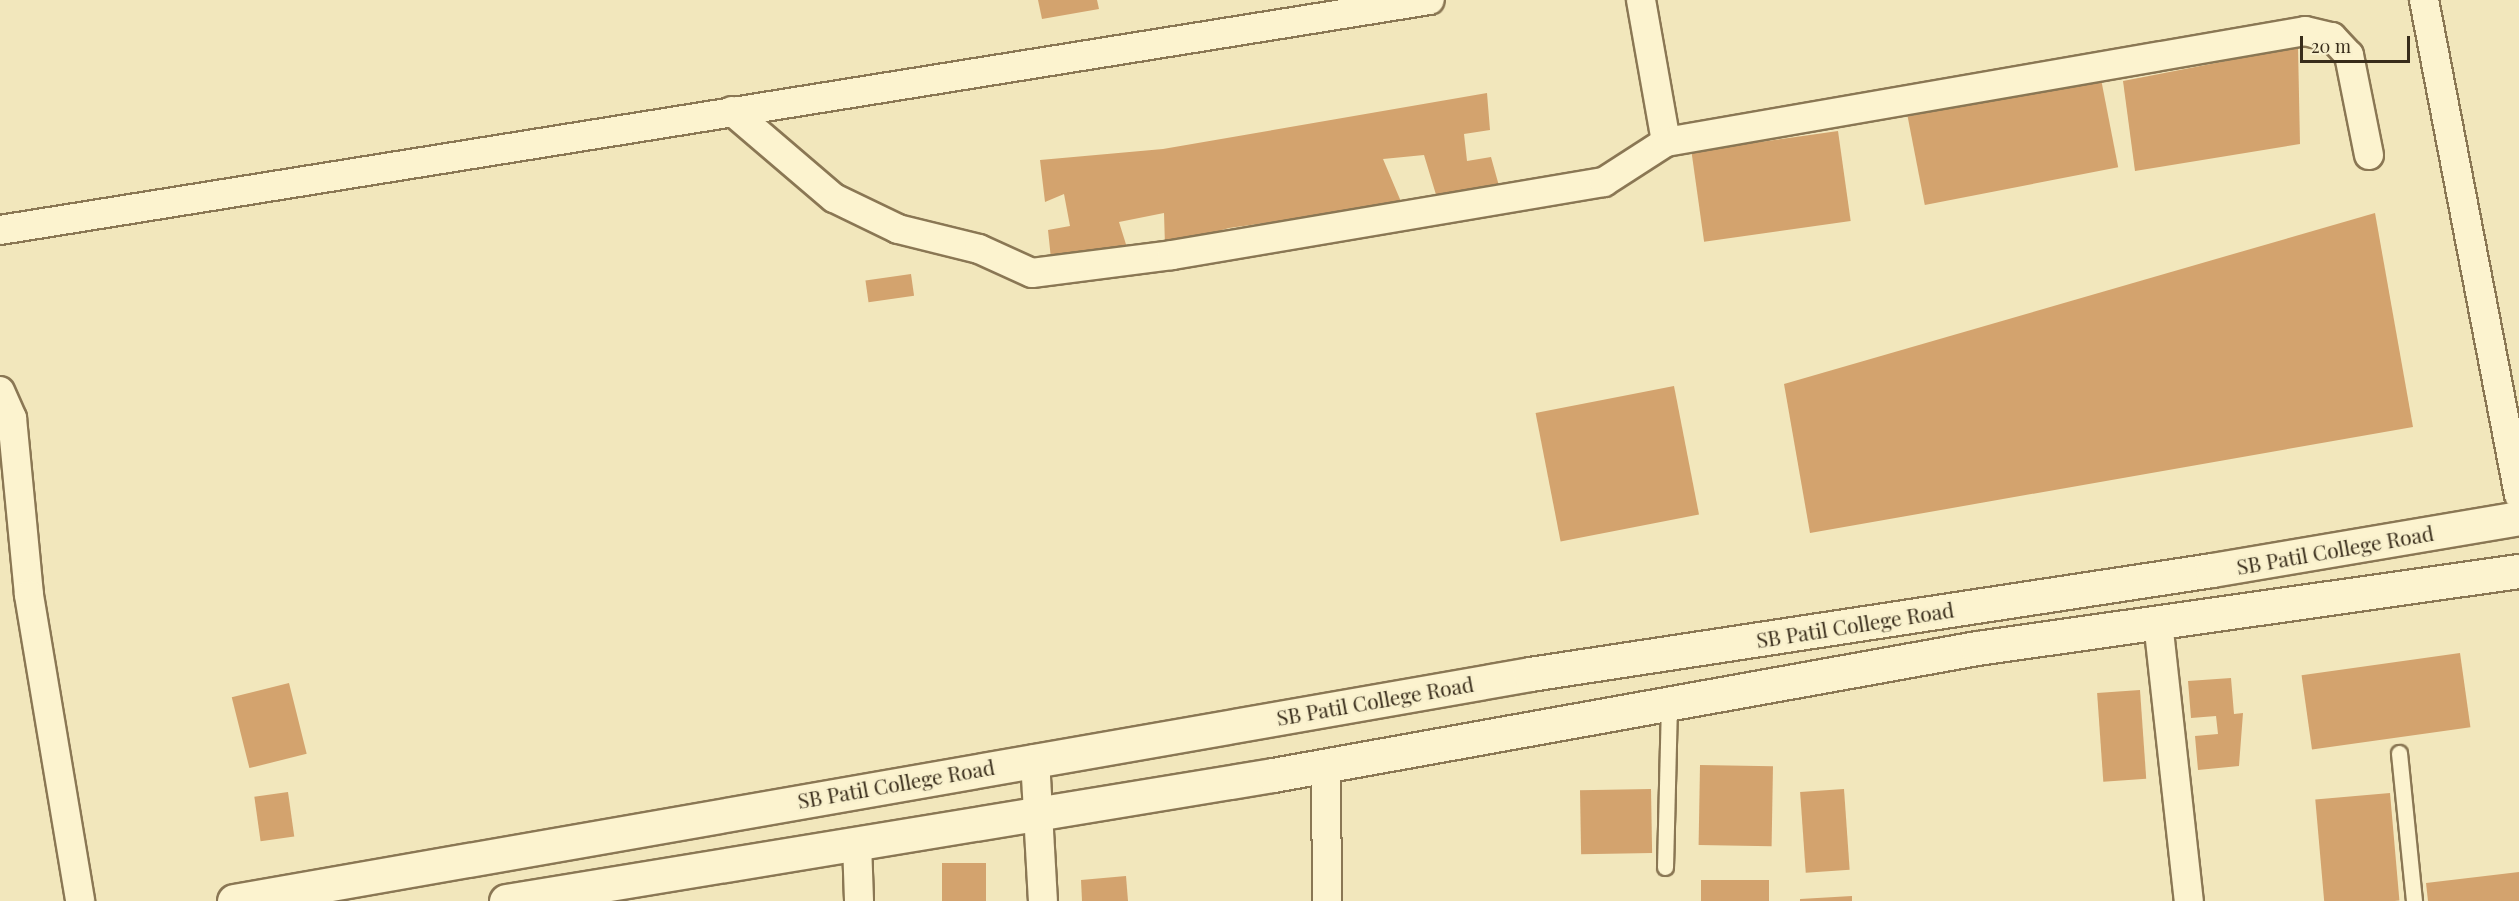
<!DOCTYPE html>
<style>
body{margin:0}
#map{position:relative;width:2519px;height:901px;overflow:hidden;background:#f2e7bc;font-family:"Playfair Display",serif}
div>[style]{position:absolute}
.building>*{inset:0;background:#d3a36e;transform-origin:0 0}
.roads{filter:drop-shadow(2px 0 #8a7754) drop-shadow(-2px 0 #8a7754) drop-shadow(0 2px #8a7754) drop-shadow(0 -2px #8a7754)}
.lane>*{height:15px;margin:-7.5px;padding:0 7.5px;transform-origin:7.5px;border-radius:7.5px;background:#fcf3cf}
.street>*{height:28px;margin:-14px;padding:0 14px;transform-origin:14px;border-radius:14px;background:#fcf3cf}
.secondary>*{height:33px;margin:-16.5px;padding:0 16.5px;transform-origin:16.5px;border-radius:16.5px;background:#fcf3cf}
span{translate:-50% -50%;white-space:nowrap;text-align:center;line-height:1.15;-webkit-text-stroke:5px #f8f0cc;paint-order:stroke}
.street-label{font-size:21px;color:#382c1a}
.scale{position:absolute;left:2300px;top:36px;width:110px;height:27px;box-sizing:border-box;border:3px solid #382c1a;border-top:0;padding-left:8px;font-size:18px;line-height:21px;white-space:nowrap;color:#382c1a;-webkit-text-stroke:4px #f8f0cc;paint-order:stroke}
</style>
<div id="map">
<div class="building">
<i style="clip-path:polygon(1038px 0,1097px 0,1099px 9px,1042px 19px)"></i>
<i style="clip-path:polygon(2298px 47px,2300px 144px,2135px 171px,2123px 81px)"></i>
<i style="left:2101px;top:79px;width:90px;height:197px;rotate:79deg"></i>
<i style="clip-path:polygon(1487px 93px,1490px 130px,1464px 134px,1467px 161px,1491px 157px,1499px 186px,1437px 198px,1424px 155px,1383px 159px,1402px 204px,1229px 228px,1165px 246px,1164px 213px,1119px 222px,1129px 254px,1051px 259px,1048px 230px,1070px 226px,1064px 194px,1045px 202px,1040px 160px,1163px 149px)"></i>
<i style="left:1838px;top:131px;width:91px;height:148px;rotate:82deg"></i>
<i style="clip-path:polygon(2375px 213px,2413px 427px,1810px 533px,1784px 384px)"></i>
<i style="left:911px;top:274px;width:22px;height:46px;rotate:82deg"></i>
<i style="left:1674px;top:386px;width:131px;height:141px;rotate:79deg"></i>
<i style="left:2460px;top:653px;width:75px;height:160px;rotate:82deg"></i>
<i style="clip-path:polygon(2231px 678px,2234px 714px,2243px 713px,2239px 766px,2198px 770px,2195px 736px,2218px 734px,2216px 716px,2191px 718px,2188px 681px)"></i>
<i style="left:289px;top:683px;width:73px;height:59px;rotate:76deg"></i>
<i style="left:2140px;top:690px;width:89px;height:43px;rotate:86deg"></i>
<i style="left:1700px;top:765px;width:73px;height:80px;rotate:1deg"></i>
<i style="left:1651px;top:789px;width:64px;height:71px;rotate:89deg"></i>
<i style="left:1844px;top:789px;width:81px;height:44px;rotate:86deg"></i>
<i style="left:288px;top:792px;width:45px;height:34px;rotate:82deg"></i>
<i style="left:2390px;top:793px;width:108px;height:75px;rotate:85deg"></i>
<i style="left:942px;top:863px;width:44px;height:38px"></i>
<i style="clip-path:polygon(2519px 872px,2519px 901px,2428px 901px,2426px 883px)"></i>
<i style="clip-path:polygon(1126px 876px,1128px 901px,1082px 901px,1081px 880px)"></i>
<i style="left:1701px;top:880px;width:68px;height:21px"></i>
<i style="clip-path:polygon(1852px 896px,1852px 901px,1800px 901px,1800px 899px)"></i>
</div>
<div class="roads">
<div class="lane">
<i style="left:2399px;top:753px;width:149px;rotate:84.2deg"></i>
<i style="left:1665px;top:867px;width:164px;rotate:-88.6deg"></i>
</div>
<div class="street">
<i style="left:1641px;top:0;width:144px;rotate:80deg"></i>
<i style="left:2424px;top:0;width:504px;rotate:79.14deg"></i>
<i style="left:732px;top:111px;width:134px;rotate:40.5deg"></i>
<i style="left:834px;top:198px;width:71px;rotate:25.8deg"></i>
<i style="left:898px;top:229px;width:83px;rotate:13.9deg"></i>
<i style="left:979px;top:249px;width:58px;rotate:24.4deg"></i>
<i style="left:1032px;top:273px;width:141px;rotate:-7.3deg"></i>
<i style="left:1172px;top:255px;width:438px;rotate:-9.6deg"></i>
<i style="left:1604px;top:182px;width:74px;rotate:-32.8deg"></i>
<i style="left:1666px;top:142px;width:649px;rotate:-9.85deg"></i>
<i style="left:2305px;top:31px;width:28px;rotate:13deg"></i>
<i style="left:2332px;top:37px;width:25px;rotate:47deg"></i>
<i style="left:2349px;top:55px;width:102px;rotate:78.7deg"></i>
<i style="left:0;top:230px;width:1448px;rotate:-9.14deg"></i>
<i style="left:0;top:391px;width:30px;rotate:66deg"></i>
<i style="left:12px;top:418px;width:178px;rotate:84.5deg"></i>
<i style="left:29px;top:595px;width:310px;rotate:80.5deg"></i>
<i style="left:2158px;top:622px;width:281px;rotate:83.7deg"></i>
<i style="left:1035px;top:759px;width:142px;rotate:86.8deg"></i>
<i style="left:1326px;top:765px;width:136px;rotate:89.6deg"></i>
<i style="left:857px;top:843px;width:58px;rotate:88deg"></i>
</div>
<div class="secondary">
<i style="left:234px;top:901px;width:1316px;rotate:-9.93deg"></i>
<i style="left:1530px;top:674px;width:690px;rotate:-8.67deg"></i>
<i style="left:2212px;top:570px;width:311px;rotate:-9.6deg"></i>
<i style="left:506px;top:901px;width:777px;rotate:-9.33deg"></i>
<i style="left:1273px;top:775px;width:715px;rotate:-10.23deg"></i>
<i style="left:1977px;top:648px;width:547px;rotate:-8.09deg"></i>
</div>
</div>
<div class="street-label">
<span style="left:2335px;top:549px;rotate:-10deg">SB Patil College Road</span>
<span style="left:1855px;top:624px;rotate:-9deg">SB Patil College Road</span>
<span style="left:1375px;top:700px;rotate:-10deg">SB Patil College Road</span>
<span style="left:896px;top:783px;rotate:-10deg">SB Patil College Road</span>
</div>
<div class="scale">20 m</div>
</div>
